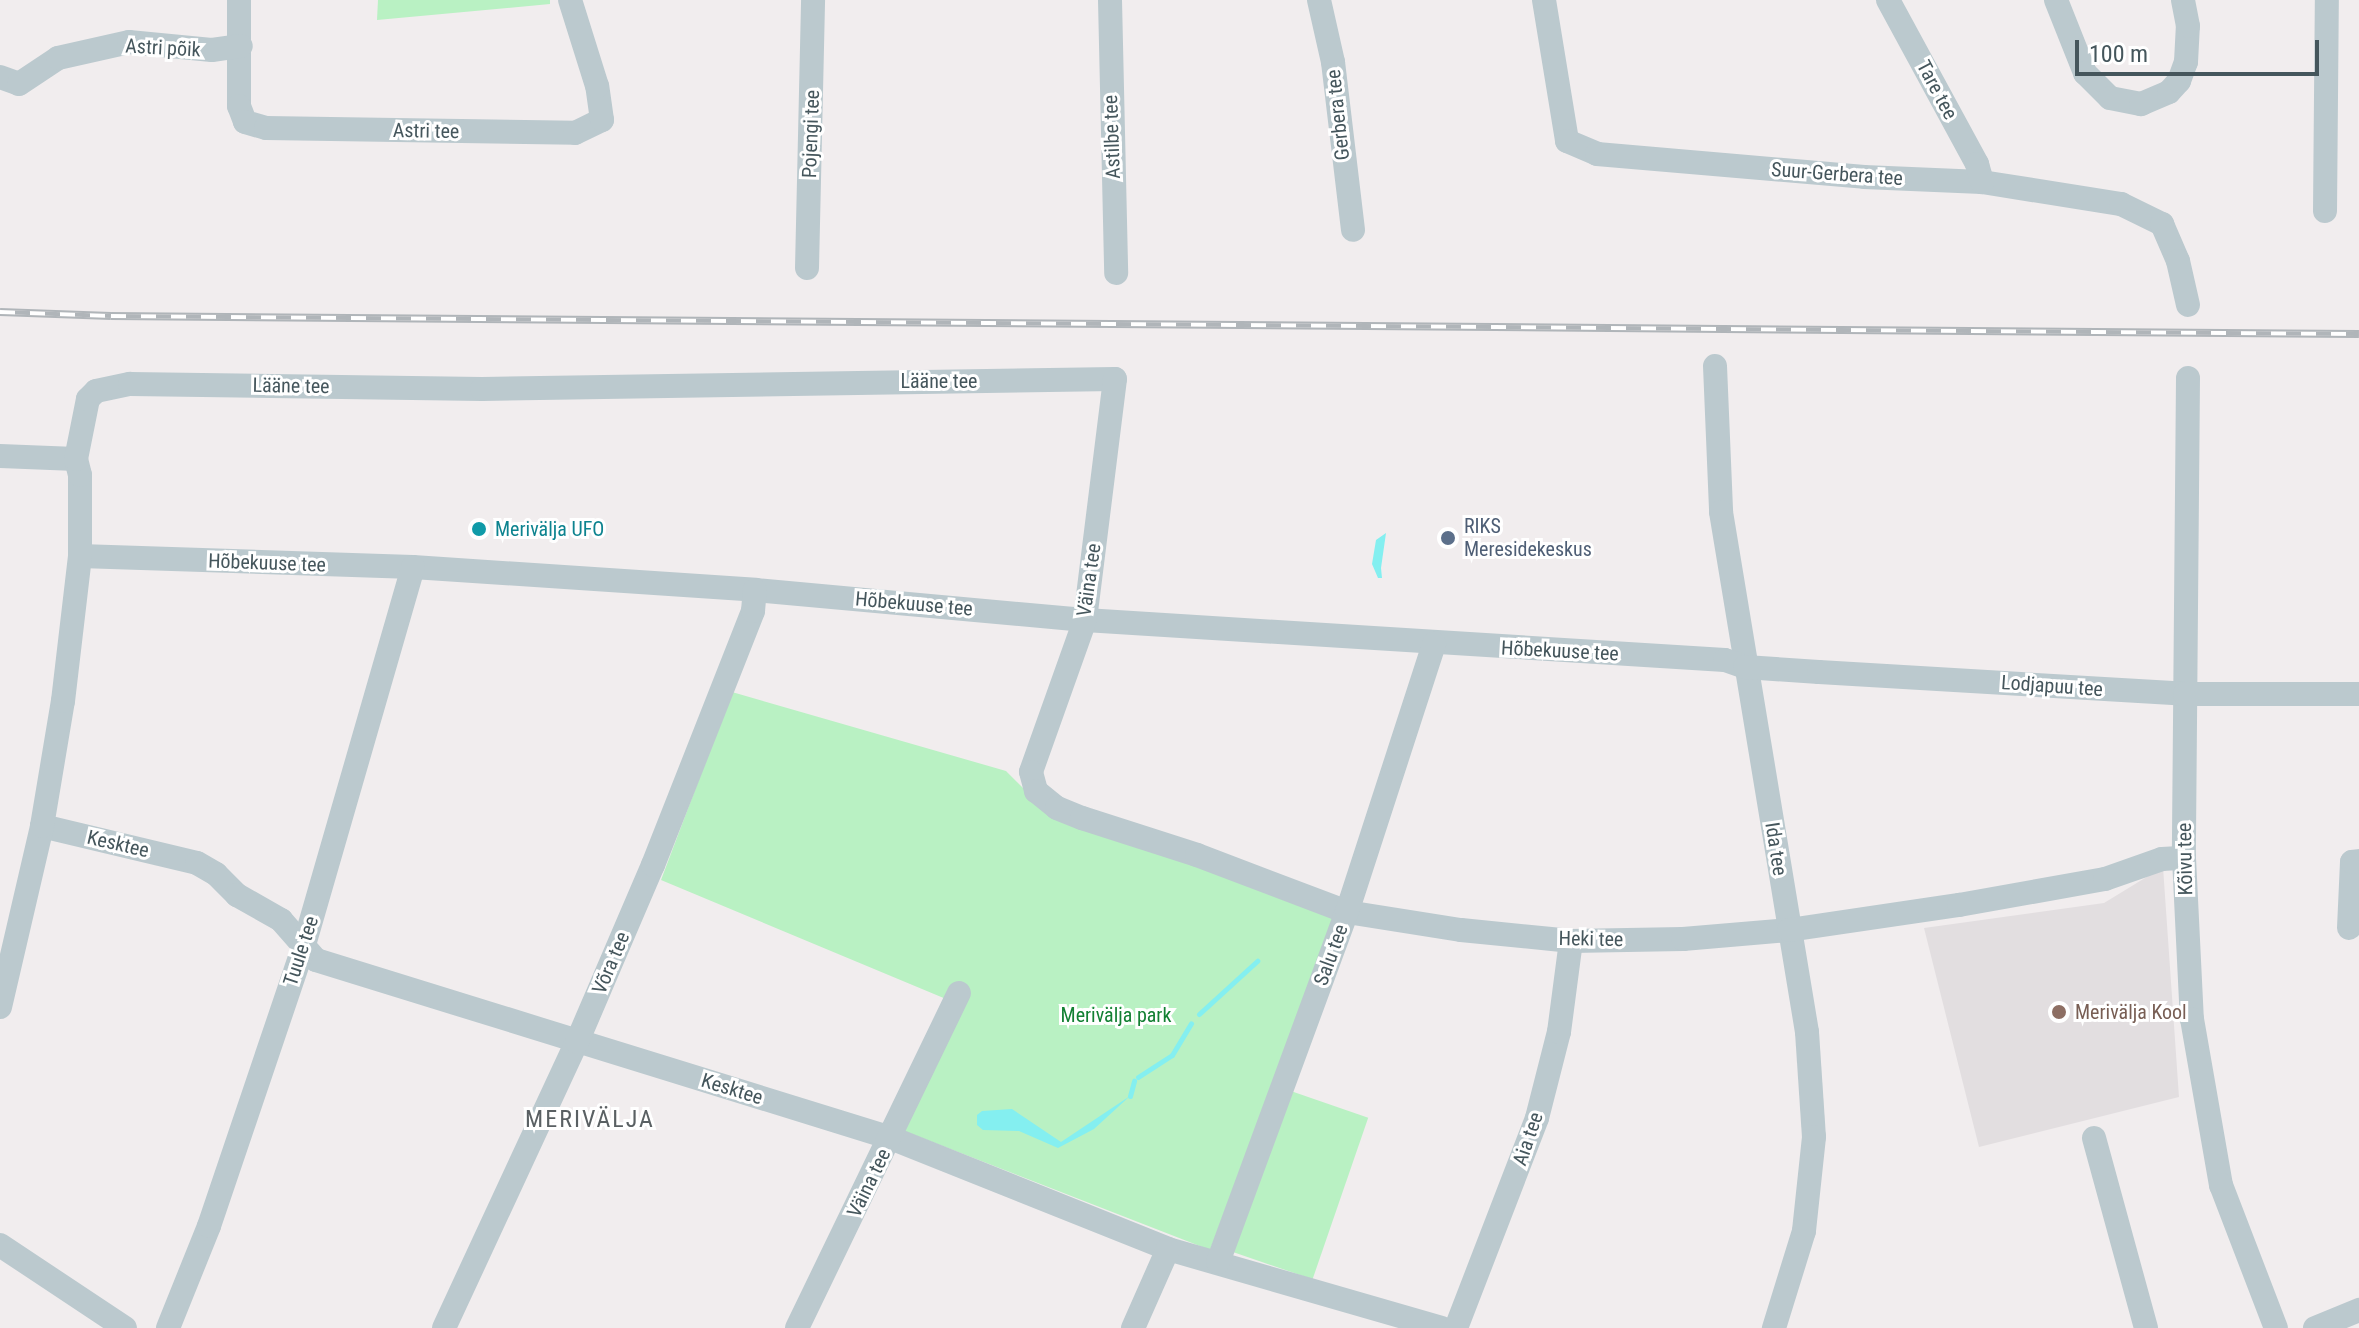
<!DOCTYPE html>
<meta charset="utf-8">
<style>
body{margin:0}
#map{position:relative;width:2359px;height:1328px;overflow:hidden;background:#f1edee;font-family:"Roboto Condensed",sans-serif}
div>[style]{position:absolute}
.education>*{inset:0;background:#e2dee0}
.green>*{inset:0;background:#b9f1c3;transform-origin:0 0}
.water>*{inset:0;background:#84eff0}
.stream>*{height:5px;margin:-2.5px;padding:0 2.5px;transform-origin:2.5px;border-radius:2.5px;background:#84eff0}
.minor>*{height:24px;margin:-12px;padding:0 12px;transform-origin:12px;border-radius:12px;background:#bbc9ce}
.rail>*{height:8px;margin-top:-4px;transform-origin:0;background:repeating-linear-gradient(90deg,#fff 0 15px,#b0b5b9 0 30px);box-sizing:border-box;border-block:2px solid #b0b5b9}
.dots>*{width:22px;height:22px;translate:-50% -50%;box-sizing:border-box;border:4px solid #fff;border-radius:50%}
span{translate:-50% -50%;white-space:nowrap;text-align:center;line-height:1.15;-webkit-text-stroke:6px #fff;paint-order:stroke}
.street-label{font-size:20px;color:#45565c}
.service-label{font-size:20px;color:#4e5e75}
.left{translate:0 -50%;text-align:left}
.culture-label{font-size:20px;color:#0d838f}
.education-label{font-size:20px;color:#785e54}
.park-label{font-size:20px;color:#138033}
.quarter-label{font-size:24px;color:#5a6063;letter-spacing:2px}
.scale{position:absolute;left:2075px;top:40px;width:244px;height:36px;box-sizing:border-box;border:4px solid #45565c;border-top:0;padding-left:10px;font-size:24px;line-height:28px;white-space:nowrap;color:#45565c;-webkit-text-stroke:6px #fff;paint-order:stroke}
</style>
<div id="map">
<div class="education">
<i style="clip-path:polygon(2163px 867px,2179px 1097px,1979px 1147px,1924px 928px,2104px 903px)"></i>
</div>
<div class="green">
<i style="clip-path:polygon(378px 0,550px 0,550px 4px,377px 20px)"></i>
<i style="clip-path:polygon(732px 692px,1006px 771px,1040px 805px,1337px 912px,1210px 1250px,886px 1124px,946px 999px,661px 880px)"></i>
<i style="left:1285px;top:1089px;width:88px;height:171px;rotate:19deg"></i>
</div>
<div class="water">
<i style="clip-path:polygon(1386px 533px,1381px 568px,1382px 578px,1378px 578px,1372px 564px,1376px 540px)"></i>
<i style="clip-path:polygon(1130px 1096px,1094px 1129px,1058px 1148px,1019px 1131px,983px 1130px,977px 1125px,977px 1115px,982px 1111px,1012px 1109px,1061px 1142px)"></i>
</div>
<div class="stream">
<i style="left:1199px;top:1014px;width:79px;rotate:-42.4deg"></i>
<i style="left:1138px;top:1077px;width:40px;rotate:-32.9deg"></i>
<i style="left:1172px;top:1055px;width:37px;rotate:-59deg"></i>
<i style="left:1130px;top:1096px;width:16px;rotate:-75deg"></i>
</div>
<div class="minor">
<i style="left:239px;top:0;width:106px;rotate:90deg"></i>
<i style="left:239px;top:106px;width:17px;rotate:69deg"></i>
<i style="left:245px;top:122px;width:22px;rotate:16deg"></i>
<i style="left:266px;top:128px;width:309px;rotate:0.9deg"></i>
<i style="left:575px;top:133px;width:30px;rotate:-26deg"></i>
<i style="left:602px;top:120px;width:34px;rotate:-98deg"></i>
<i style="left:597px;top:86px;width:90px;rotate:-107.4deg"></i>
<i style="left:1110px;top:0;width:273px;rotate:88.7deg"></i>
<i style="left:1319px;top:0;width:64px;rotate:77.3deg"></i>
<i style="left:1333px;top:62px;width:169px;rotate:83.2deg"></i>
<i style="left:1544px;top:0;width:143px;rotate:80.7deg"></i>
<i style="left:1567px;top:141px;width:33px;rotate:23deg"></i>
<i style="left:1597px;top:154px;width:268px;rotate:4.9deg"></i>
<i style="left:1864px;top:177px;width:118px;rotate:2.4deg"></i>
<i style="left:1982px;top:182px;width:141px;rotate:9deg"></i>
<i style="left:2121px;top:204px;width:46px;rotate:26deg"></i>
<i style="left:2162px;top:224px;width:40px;rotate:66.6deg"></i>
<i style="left:2178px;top:261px;width:45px;rotate:77.2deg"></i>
<i style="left:1888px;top:0;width:187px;rotate:61.5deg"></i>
<i style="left:1977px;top:164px;width:19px;rotate:74deg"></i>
<i style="left:2056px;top:0;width:79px;rotate:68.3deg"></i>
<i style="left:2085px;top:73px;width:35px;rotate:45deg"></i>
<i style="left:2110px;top:98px;width:32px;rotate:11deg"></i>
<i style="left:2141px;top:104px;width:30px;rotate:-23deg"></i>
<i style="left:2169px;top:92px;width:15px;rotate:-48deg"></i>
<i style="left:2179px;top:81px;width:20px;rotate:-70deg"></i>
<i style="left:2186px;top:62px;width:36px;rotate:-87deg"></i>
<i style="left:2188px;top:26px;width:26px;rotate:-101deg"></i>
<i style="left:0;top:77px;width:20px;rotate:20deg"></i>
<i style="left:19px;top:84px;width:47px;rotate:-33.7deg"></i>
<i style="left:58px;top:58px;width:73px;rotate:-12.7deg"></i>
<i style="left:129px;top:42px;width:83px;rotate:5.5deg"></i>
<i style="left:212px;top:50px;width:29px;rotate:-8deg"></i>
<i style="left:2325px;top:211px;width:211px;rotate:-89.5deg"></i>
<i style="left:807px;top:268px;width:268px;rotate:-88.7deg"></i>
<i style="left:1715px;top:366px;width:146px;rotate:87.6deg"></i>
<i style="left:1721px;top:512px;width:527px;rotate:80.61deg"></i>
<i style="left:1807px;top:1032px;width:105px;rotate:86.2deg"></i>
<i style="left:1814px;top:1137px;width:95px;rotate:96.1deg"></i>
<i style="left:1804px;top:1231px;width:102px;rotate:107.2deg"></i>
<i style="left:2188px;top:378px;width:480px;rotate:90.5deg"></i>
<i style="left:2184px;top:858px;width:161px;rotate:87.2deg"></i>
<i style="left:2192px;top:1019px;width:169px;rotate:80.1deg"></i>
<i style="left:2221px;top:1185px;width:153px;rotate:69deg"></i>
<i style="left:0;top:456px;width:76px;rotate:2.3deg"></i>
<i style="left:80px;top:556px;width:333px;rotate:1.9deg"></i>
<i style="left:413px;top:567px;width:343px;rotate:3.8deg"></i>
<i style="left:755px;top:590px;width:331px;rotate:5.2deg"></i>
<i style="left:1085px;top:620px;width:641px;rotate:3.58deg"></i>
<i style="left:1725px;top:660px;width:21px;rotate:19deg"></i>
<i style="left:1745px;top:667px;width:74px;rotate:3.9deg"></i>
<i style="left:1819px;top:672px;width:367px;rotate:3.4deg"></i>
<i style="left:2185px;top:694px;width:174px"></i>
<i style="left:42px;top:826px;width:159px;rotate:13.4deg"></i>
<i style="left:197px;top:863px;width:22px;rotate:30deg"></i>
<i style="left:216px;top:874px;width:30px;rotate:45deg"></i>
<i style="left:237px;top:895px;width:51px;rotate:29.6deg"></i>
<i style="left:281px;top:920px;width:53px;rotate:48.8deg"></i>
<i style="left:316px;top:960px;width:602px;rotate:17.2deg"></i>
<i style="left:891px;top:1138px;width:298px;rotate:21.8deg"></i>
<i style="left:1168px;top:1249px;width:285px;rotate:16.1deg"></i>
<i style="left:2349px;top:928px;width:66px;rotate:-87.4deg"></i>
<i style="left:2352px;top:862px;width:7px;rotate:-8deg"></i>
<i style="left:0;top:1007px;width:186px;rotate:-76.9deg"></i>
<i style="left:42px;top:826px;width:127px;rotate:-80.5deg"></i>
<i style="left:63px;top:701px;width:146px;rotate:-83.3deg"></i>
<i style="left:80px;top:556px;width:81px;rotate:-90deg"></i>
<i style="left:80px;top:475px;width:16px;rotate:-104deg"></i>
<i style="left:76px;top:459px;width:61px;rotate:-78.7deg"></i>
<i style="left:88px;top:399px;width:11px;rotate:-45deg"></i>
<i style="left:96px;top:391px;width:35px;rotate:-12deg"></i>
<i style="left:130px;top:384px;width:352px;rotate:0.8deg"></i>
<i style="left:482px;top:389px;width:633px;rotate:-0.91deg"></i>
<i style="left:1115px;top:379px;width:243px;rotate:97.1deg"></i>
<i style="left:1085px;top:620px;width:161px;rotate:109.6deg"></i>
<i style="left:1031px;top:772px;width:20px;rotate:75deg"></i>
<i style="left:1036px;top:791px;width:27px;rotate:39deg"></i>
<i style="left:1057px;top:808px;width:27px;rotate:22deg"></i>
<i style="left:1082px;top:818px;width:121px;rotate:17.8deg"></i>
<i style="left:1197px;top:855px;width:160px;rotate:20.8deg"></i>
<i style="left:1347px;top:912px;width:115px;rotate:9deg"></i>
<i style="left:1461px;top:930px;width:111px;rotate:5.7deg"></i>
<i style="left:1571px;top:941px;width:112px;rotate:-1deg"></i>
<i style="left:1683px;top:939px;width:106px;rotate:-4.9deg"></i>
<i style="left:1789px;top:930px;width:172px;rotate:-8.4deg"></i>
<i style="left:1959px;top:905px;width:148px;rotate:-10.1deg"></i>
<i style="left:2105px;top:879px;width:60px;rotate:-19.3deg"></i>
<i style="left:2162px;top:859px;width:22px;rotate:-3deg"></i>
<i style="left:2094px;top:1138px;width:197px;rotate:74.7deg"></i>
<i style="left:0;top:1245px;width:150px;rotate:33.6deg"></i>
<i style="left:1218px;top:1262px;width:373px;rotate:-69.8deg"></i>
<i style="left:1347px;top:912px;width:282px;rotate:-72deg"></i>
<i style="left:168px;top:1328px;width:110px;rotate:-68.1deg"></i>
<i style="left:209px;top:1226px;width:297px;rotate:-71.3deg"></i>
<i style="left:304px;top:945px;width:393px;rotate:-73.9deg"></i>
<i style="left:444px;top:1328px;width:315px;rotate:-65.1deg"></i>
<i style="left:577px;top:1042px;width:193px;rotate:-66.8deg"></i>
<i style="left:653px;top:865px;width:273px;rotate:-68.5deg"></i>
<i style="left:753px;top:611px;width:21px;rotate:-85deg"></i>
<i style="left:797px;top:1328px;width:372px;rotate:-64.2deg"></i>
<i style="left:1133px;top:1328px;width:86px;rotate:-66.1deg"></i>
<i style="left:1456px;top:1328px;width:225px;rotate:-68.9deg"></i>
<i style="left:1537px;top:1118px;width:89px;rotate:-75.7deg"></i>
<i style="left:1559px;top:1032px;width:92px;rotate:-82.5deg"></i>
<i style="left:2315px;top:1328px;width:48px;rotate:-22.2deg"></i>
</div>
<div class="rail">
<i style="left:0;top:312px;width:111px;rotate:2.1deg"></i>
<i style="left:111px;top:316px;width:2248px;rotate:0.46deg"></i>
</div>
<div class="dots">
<i style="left:479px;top:529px;background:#0f9aa8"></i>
<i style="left:1448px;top:538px;background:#5c6f8a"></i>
<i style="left:2059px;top:1012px;background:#8d6e63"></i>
</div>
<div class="street-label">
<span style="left:163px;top:48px;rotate:3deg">Astri põik</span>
<span style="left:1937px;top:90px;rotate:62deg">Tare tee</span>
<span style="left:1338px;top:115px;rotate:-96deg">Gerbera tee</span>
<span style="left:426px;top:131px;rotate:1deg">Astri tee</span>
<span style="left:811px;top:134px;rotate:-88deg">Pojengi tee</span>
<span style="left:1112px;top:137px;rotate:-92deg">Astilbe tee</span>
<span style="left:1837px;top:174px;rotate:4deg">Suur-Gerbera tee</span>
<span style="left:939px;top:381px">Lääne tee</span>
<span style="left:291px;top:386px;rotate:1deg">Lääne tee</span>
<span style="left:267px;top:563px;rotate:2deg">Hõbekuuse tee</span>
<span style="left:1089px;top:580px;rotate:-82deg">Väina tee</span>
<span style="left:914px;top:604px;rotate:5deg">Hõbekuuse tee</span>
<span style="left:1560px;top:651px;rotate:3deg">Hõbekuuse tee</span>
<span style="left:2052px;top:686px;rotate:4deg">Lodjapuu tee</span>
<span style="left:118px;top:844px;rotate:13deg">Kesktee</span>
<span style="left:1776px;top:849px;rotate:81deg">Ida tee</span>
<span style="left:2185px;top:859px;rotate:-91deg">Kõivu tee</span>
<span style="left:1591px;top:939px;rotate:1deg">Heki tee</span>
<span style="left:301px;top:951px;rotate:-72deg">Tuule tee</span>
<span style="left:1331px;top:955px;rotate:-70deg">Salu tee</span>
<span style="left:611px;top:963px;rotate:-67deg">Võra tee</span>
<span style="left:732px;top:1089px;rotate:17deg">Kesktee</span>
<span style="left:1528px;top:1139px;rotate:-71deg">Aia tee</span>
<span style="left:869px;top:1183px;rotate:-64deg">Väina tee</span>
</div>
<div class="service-label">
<span class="left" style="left:1464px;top:538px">RIKS<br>Meresidekeskus</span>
</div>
<div class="culture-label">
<span class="left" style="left:495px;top:529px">Merivälja UFO</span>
</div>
<div class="education-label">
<span class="left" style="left:2075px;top:1012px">Merivälja Kool</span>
</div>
<div class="park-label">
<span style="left:1116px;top:1015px">Merivälja park</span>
</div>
<div class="quarter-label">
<span style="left:590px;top:1120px">MERIVÄLJA</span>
</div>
<div class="scale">100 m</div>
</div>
